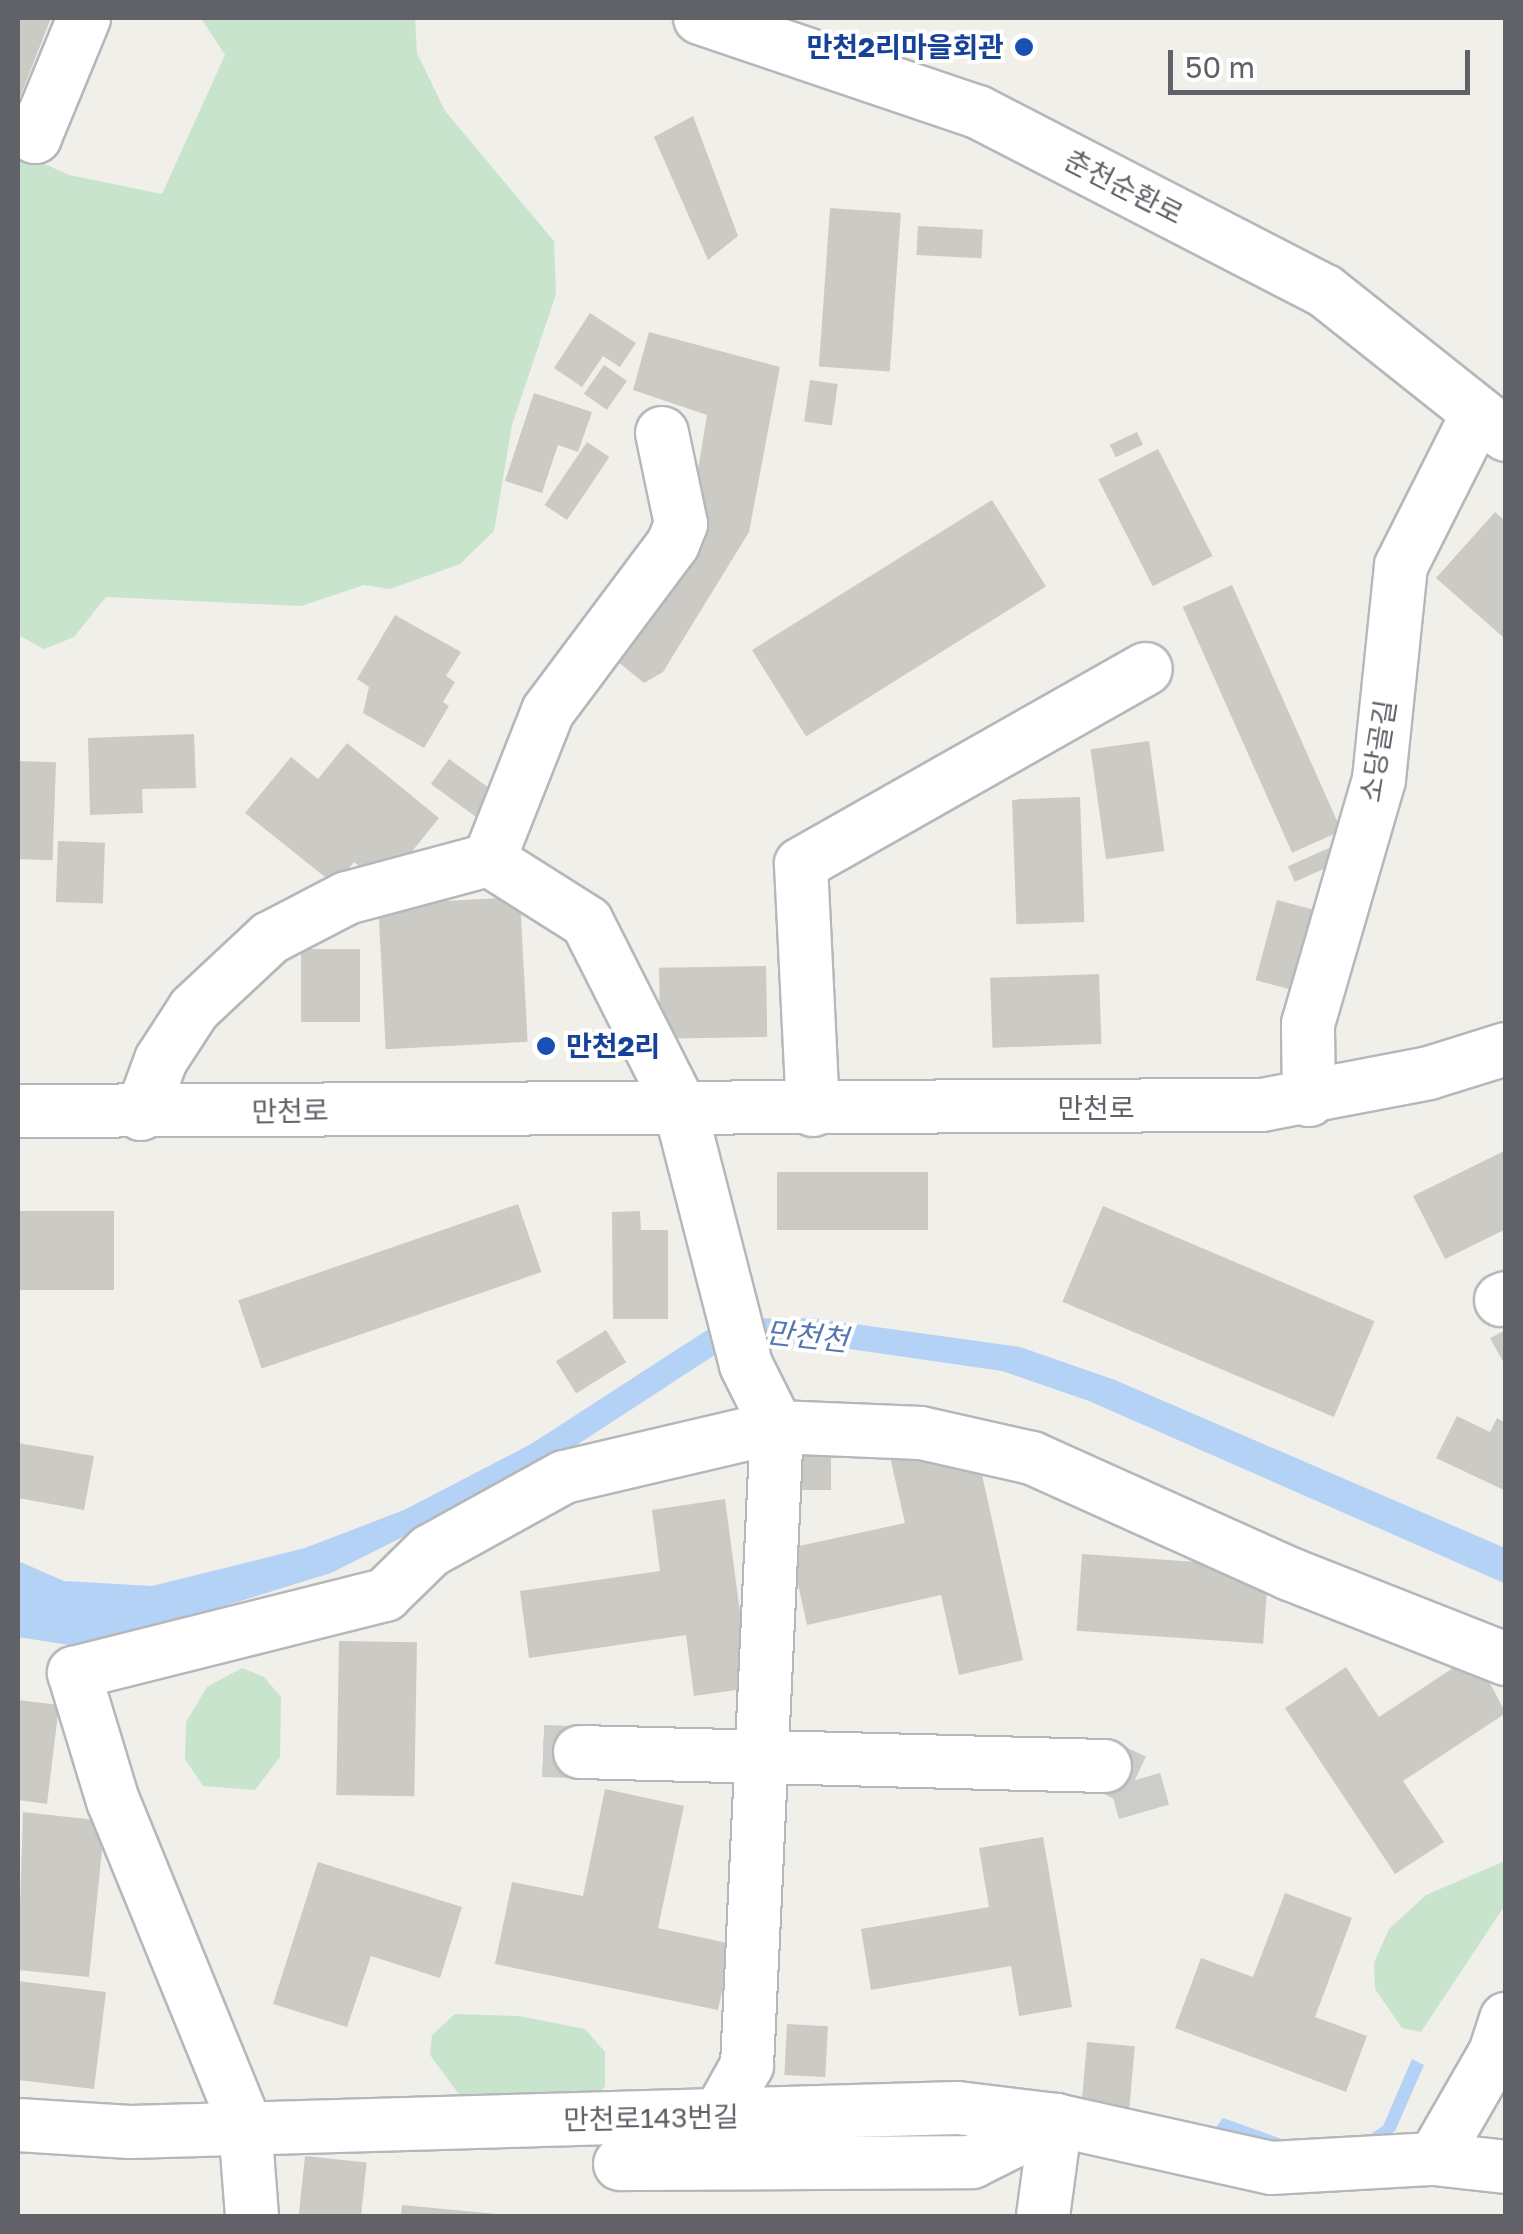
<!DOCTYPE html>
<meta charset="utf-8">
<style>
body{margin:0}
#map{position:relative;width:1523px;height:2234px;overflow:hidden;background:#f0efe9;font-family:"Golos Text","Noto Sans KR",sans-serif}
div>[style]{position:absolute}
.green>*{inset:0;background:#c9e4cc}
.water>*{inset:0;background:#b4d2f5}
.building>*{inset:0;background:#cccac5;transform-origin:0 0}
.minor-tunnel>*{height:52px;margin-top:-26px;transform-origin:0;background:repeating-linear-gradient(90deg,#ccccc8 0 52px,transparent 0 78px)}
.roads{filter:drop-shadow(2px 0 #b6b7bb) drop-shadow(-2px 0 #b6b7bb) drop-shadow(0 2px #b6b7bb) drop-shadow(0 -2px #b6b7bb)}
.minor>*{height:52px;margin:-26px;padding:0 26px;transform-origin:26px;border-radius:26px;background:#fff}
.dots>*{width:28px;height:28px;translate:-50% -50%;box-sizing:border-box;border:5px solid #fff;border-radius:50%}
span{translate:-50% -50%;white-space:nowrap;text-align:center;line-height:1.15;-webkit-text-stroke:8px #fff;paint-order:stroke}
.transit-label{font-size:28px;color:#164399;font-weight:700}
.right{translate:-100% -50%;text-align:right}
.left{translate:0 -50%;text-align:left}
.street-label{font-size:28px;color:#606267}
.water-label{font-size:30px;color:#5477af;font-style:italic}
.frame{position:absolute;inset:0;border:20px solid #606267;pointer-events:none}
.scale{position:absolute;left:1168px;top:50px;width:302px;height:45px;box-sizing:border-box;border:5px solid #606267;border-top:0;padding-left:12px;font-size:30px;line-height:35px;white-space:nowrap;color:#606267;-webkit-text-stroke:8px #fff;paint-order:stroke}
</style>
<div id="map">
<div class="green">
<i style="clip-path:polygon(201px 18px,415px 18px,417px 53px,445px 111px,554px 241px,556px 294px,512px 425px,494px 531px,460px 564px,390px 589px,364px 585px,301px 606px,106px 597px,74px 637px,44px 649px,18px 635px,18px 152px,69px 175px,162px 194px,225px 55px)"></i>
<i style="clip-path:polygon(242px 1668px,264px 1677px,281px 1697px,280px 1757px,255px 1790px,203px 1786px,185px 1759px,186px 1722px,207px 1687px)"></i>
<i style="clip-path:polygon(1505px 1861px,1505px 1905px,1421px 2032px,1402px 2028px,1375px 1989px,1374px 1963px,1389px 1929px,1426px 1895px)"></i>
<i style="clip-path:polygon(455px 2014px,519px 2016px,585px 2029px,605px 2052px,605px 2086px,599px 2094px,461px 2097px,430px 2055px,432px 2035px)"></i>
</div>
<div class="water">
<i style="clip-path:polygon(812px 1318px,1020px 1347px,1115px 1380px,1505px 1548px,1506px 1584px,1089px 1401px,1002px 1371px,808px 1343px,730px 1345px,546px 1465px,331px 1573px,88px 1648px,18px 1637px,18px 1561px,64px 1581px,152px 1586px,305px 1548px,404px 1510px,531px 1444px,724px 1319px)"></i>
<i style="clip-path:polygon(1412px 2059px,1424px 2065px,1395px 2131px,1359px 2160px,1317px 2165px,1216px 2127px,1223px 2118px,1315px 2151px,1351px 2147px,1383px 2126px)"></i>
</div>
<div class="building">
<i style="clip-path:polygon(18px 18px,51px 18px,18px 102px)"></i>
<i style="clip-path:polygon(693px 116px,738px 236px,708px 260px,654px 137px)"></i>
<i style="left:830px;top:208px;width:71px;height:159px;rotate:4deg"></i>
<i style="left:918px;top:226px;width:65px;height:29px;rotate:3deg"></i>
<i style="clip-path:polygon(590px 313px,636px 343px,620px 367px,603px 356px,582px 387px,554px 368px)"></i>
<i style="clip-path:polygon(649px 332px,780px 367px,749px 532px,663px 672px,644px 683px,612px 657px,690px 518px,707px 415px,633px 390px)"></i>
<i style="left:604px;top:365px;width:28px;height:35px;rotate:35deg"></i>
<i style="left:810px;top:380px;width:28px;height:42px;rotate:8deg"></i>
<i style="clip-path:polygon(534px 393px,592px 412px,578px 452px,558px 445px,542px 493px,505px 481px)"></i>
<i style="left:1137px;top:432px;width:14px;height:30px;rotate:65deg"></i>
<i style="left:587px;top:442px;width:27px;height:76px;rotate:34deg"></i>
<i style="left:1158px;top:449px;width:120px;height:67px;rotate:63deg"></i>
<i style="left:992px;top:500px;width:102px;height:283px;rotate:58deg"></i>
<i style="clip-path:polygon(1495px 512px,1506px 522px,1503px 637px,1436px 578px)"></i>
<i style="left:1232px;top:585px;width:269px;height:54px;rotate:66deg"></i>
<i style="clip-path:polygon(395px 615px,461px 652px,446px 676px,455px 682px,443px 702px,449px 706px,424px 748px,363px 713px,369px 687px,357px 679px)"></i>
<i style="clip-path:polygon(194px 734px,196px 788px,142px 789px,143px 813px,90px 815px,88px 738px)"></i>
<i style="left:1149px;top:741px;width:111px;height:59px;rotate:82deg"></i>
<i style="clip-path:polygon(347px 743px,439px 818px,397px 870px,385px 860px,372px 876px,354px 862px,335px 885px,245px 813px,291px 757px,318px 779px)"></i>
<i style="left:449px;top:759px;width:57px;height:31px;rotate:36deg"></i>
<i style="left:18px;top:761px;width:38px;height:98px;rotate:2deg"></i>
<i style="left:1080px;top:797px;width:125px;height:68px;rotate:88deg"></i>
<i style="left:58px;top:841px;width:47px;height:61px;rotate:2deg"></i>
<i style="left:1329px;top:848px;width:17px;height:45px;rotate:66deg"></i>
<i style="left:520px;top:897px;width:145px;height:142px;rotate:87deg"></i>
<i style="left:1277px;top:900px;width:39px;height:83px;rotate:15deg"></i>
<i style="left:360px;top:949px;width:73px;height:59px;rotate:90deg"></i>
<i style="left:766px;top:966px;width:71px;height:107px;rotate:89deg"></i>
<i style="left:1099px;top:974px;width:70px;height:109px;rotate:88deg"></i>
<i style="clip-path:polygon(1506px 1150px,1506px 1229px,1445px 1259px,1413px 1196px)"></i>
<i style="left:777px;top:1172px;width:151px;height:58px"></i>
<i style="left:518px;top:1204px;width:72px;height:296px;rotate:71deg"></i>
<i style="left:1103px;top:1206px;width:295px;height:104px;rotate:23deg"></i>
<i style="left:18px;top:1211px;width:96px;height:79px"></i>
<i style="clip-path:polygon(640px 1211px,641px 1230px,668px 1230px,668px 1319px,613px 1319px,612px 1212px)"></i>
<i style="left:606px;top:1330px;width:38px;height:59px;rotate:58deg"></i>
<i style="clip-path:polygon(1506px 1330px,1506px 1367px,1490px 1338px)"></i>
<i style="left:783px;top:1407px;width:48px;height:83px"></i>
<i style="clip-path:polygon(969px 1416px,1023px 1660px,959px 1675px,941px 1595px,807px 1625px,790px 1548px,905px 1523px,885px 1435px)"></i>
<i style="clip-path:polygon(1457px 1416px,1490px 1432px,1497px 1418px,1506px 1423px,1506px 1491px,1436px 1458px)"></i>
<i style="clip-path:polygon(18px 1443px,94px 1456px,84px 1510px,18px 1498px)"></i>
<i style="clip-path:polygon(725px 1499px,750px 1688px,694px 1696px,686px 1635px,529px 1658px,520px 1591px,660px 1571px,652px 1510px)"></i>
<i style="left:1082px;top:1554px;width:187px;height:77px;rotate:4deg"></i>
<i style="left:339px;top:1641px;width:78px;height:154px;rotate:1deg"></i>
<i style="clip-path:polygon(1474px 1654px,1506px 1713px,1403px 1781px,1444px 1842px,1395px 1874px,1285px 1708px,1346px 1667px,1379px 1717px)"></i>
<i style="clip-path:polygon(18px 1700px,59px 1705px,47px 1804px,18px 1800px)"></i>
<i style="clip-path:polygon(605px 1789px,684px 1806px,658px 1928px,732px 1944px,718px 2010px,495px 1964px,512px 1882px,583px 1896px)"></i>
<i style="clip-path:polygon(23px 1812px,105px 1821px,89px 1977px,18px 1970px)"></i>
<i style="clip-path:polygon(1043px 1837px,1072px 2007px,1019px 2016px,1011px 1966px,871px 1990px,861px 1929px,989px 1907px,979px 1848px)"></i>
<i style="clip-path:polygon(318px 1862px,462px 1907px,440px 1978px,371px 1956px,347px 2027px,273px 2004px)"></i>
<i style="clip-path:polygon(1285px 1893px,1352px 1918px,1315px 2017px,1367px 2036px,1346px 2092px,1175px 2028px,1201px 1958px,1253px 1977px)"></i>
<i style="clip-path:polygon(18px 1981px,106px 1992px,94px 2089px,18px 2080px)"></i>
<i style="left:787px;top:2024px;width:41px;height:51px;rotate:3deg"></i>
<i style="left:1087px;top:2042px;width:48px;height:70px;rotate:5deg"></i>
<i style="left:305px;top:2156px;width:62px;height:60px;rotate:6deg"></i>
<i style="clip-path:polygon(402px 2205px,497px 2214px,496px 2216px,401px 2216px)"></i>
</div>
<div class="minor-tunnel">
<i style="left:543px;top:1751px;width:37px;rotate:2deg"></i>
<i style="left:1105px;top:1766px;width:33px;rotate:25deg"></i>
<i style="left:1135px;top:1780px;width:33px;rotate:74deg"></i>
</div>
<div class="roads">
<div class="minor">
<i style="left:700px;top:18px;width:293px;rotate:18.7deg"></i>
<i style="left:978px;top:112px;width:390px;rotate:27.3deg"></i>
<i style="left:1325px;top:291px;width:231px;rotate:38.5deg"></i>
<i style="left:18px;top:129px;width:19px;rotate:25deg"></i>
<i style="left:35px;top:137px;width:129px;rotate:-67.6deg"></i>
<i style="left:662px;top:433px;width:93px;rotate:78.2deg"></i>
<i style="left:681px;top:524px;width:22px;rotate:112deg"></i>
<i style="left:673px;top:544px;width:209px;rotate:126.8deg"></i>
<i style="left:548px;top:711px;width:160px;rotate:111.6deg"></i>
<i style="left:489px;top:860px;width:116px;rotate:32.3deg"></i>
<i style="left:587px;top:922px;width:204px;rotate:63.2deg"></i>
<i style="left:679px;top:1104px;width:269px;rotate:75.6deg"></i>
<i style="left:746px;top:1365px;width:69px;rotate:63.4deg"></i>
<i style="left:777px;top:1427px;width:639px;rotate:92.69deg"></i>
<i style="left:747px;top:2065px;width:60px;rotate:119.1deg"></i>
<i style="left:1309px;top:1100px;width:76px;rotate:-90.8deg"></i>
<i style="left:1308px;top:1024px;width:255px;rotate:-73.8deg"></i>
<i style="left:1379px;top:779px;width:214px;rotate:-84.1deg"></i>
<i style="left:1401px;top:566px;width:171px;rotate:-63.3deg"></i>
<i style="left:813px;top:1110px;width:246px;rotate:-92.8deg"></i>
<i style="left:801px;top:864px;width:396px;rotate:-29.5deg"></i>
<i style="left:18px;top:1111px;width:1244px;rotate:-0.28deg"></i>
<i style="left:1262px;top:1105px;width:170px;rotate:-10.8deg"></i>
<i style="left:1429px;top:1073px;width:81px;rotate:-17.3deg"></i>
<i style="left:141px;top:1114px;width:58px;rotate:-69.7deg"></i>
<i style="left:161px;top:1060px;width:61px;rotate:-57.1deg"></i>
<i style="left:194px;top:1009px;width:104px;rotate:-43.1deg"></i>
<i style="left:270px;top:938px;width:87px;rotate:-27.5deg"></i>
<i style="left:347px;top:898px;width:147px;rotate:-15deg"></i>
<i style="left:1501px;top:1300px;width:5px;rotate:-22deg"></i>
<i style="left:580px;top:1752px;width:525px;rotate:1.53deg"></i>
<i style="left:18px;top:2125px;width:112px;rotate:3.6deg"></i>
<i style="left:130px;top:2132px;width:828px;rotate:-1.66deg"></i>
<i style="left:958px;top:2108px;width:99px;rotate:7deg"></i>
<i style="left:1056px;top:2120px;width:220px;rotate:12.6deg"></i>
<i style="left:1271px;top:2168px;width:163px;rotate:-3.2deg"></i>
<i style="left:1434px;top:2159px;width:72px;rotate:6.3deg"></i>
<i style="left:1434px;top:2159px;width:122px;rotate:-60.1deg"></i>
<i style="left:1495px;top:2053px;width:36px;rotate:-72deg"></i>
<i style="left:620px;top:2164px;width:352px;rotate:-0.3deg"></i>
<i style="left:972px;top:2162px;width:94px;rotate:-26.6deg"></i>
<i style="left:252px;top:2216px;width:92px;rotate:-94.4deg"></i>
<i style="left:245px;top:2124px;width:349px;rotate:-112.2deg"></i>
<i style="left:113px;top:1801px;width:134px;rotate:-106.9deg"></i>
<i style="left:74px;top:1673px;width:321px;rotate:-14.1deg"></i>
<i style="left:385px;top:1595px;width:63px;rotate:-44.4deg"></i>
<i style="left:430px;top:1551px;width:153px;rotate:-28.9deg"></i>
<i style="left:564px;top:1477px;width:219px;rotate:-13.2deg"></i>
<i style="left:777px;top:1427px;width:144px;rotate:2.4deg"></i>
<i style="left:921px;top:1433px;width:114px;rotate:12.7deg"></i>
<i style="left:1032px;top:1458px;width:283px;rotate:24.2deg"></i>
<i style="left:1290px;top:1574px;width:232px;rotate:21.5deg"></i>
<i style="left:1043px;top:2216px;width:97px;rotate:-82.3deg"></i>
</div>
</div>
<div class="dots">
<i style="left:1024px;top:47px;background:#1a4fb4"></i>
<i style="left:546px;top:1046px;background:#1a4fb4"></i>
</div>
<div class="transit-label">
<span class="right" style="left:1004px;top:47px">만천2리마을회관</span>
<span class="left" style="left:566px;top:1046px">만천2리</span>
</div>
<div class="street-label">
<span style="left:1124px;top:187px;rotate:27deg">춘천순환로</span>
<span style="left:1378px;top:751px;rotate:-81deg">소당골길</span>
<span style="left:1096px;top:1108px">만천로</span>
<span style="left:290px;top:1111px;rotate:-1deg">만천로</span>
<span style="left:651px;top:2118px;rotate:-1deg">만천로143번길</span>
</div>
<div class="water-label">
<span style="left:807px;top:1336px;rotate:6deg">만천천</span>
</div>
<div class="frame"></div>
<div class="scale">50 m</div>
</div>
